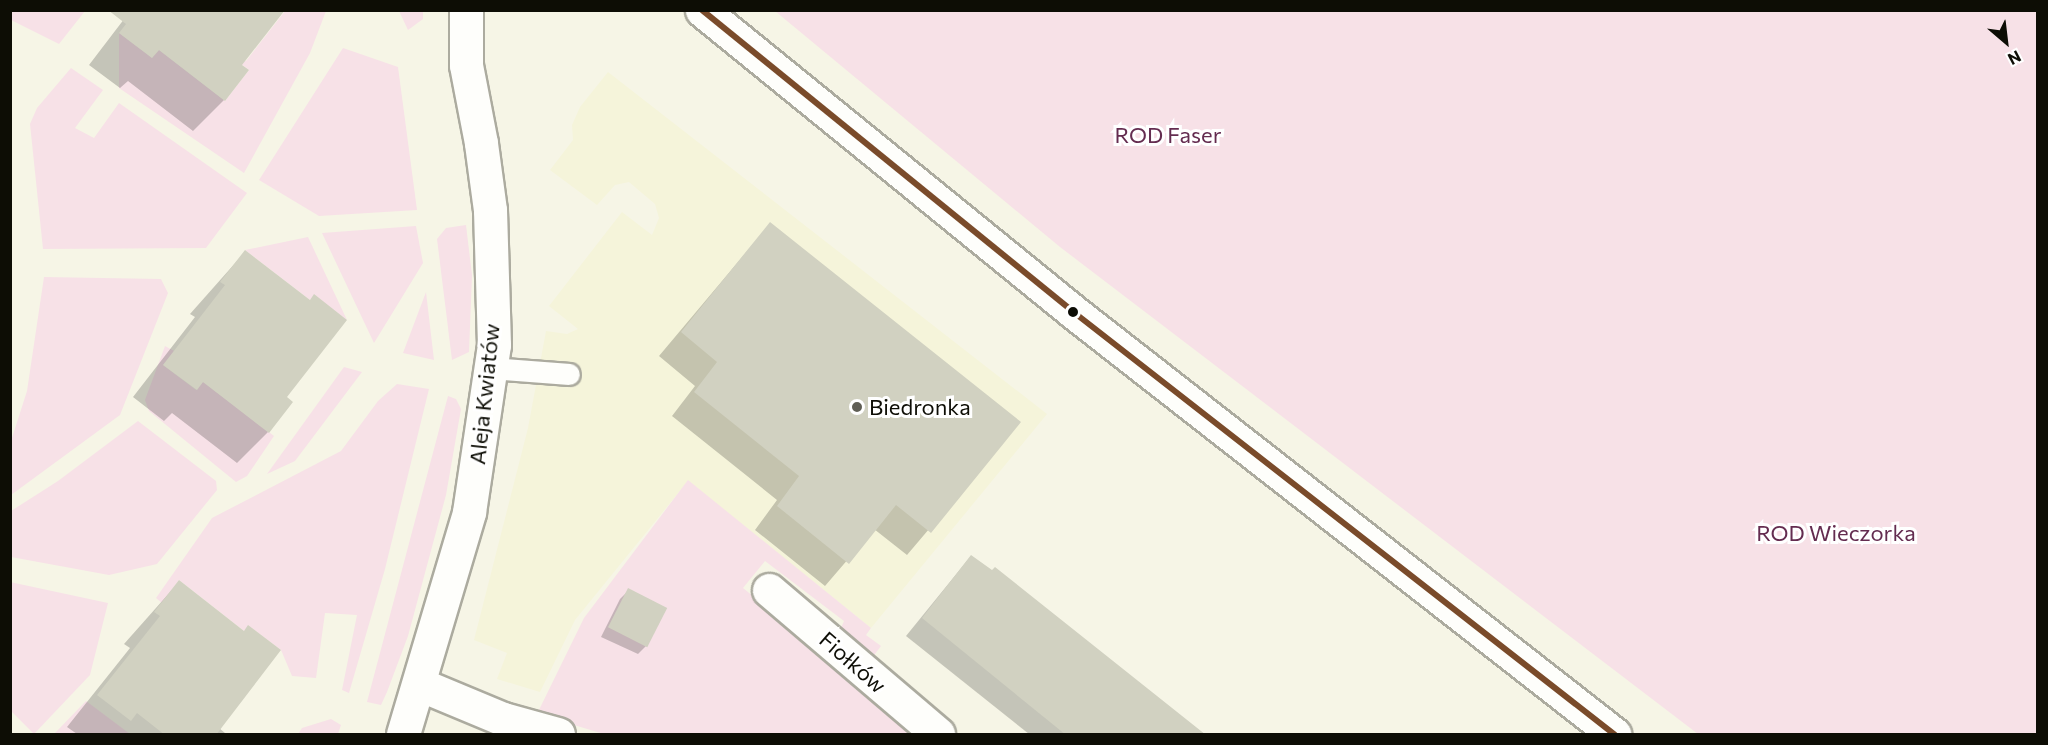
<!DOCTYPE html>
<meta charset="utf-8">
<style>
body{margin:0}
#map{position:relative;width:2048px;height:745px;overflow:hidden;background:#f6f5e6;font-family:Commissioner,sans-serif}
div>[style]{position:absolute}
.built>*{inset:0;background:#f5f4da}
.green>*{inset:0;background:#f7e1e7}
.shadow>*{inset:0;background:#0003}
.building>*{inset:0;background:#d1d1c1;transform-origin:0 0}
.roads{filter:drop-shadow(2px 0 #acab9f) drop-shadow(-2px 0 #acab9f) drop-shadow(0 2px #acab9f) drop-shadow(0 -2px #acab9f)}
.service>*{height:21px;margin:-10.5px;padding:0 10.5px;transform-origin:10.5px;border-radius:10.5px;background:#fefefb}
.minor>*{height:33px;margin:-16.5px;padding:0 16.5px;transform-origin:16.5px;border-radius:16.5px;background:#fefefb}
.tertiary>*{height:33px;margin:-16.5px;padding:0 16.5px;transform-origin:16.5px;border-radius:16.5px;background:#fefefb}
.bus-1>*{height:6px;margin:-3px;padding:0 3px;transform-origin:3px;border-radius:3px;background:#7a4b2a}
.dots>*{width:16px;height:16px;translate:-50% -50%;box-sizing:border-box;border:3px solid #fff;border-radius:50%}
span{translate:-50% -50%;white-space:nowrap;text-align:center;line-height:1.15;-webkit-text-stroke:6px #fff;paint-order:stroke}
.park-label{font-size:22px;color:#642c50}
.street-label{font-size:22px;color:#0d0d05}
.poi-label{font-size:22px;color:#0d0d05}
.left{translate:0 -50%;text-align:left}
.frame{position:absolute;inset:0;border:12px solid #0d0d05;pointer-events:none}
.north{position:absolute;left:1976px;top:12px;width:60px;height:60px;-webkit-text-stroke:4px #fff;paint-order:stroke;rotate:152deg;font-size:16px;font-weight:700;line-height:24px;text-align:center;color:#0d0d05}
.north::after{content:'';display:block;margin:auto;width:21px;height:27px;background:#0d0d05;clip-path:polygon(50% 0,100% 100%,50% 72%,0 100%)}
</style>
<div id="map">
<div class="built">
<i style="clip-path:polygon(608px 72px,1047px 414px,871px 628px,688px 481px,575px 620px,540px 692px,497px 679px,507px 653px,474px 640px,528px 428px,546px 331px,567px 334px,578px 329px,549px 306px,622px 212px,652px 235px,659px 218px,655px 204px,629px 182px,615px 185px,597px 205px,550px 170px,573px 140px,572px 125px,580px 107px)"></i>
</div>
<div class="green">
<i style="clip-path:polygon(10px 11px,11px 10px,85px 11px,59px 44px,11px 20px)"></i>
<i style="clip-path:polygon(285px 11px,326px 11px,310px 53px,244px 173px,119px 88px,119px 33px,152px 58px,159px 50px,225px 101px,249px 70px,233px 58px,246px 61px)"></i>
<i style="clip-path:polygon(399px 11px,423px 11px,423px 19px,408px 30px)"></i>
<i style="clip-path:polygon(775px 11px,2037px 11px,2037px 734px,1698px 734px,1060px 247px)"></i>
<i style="clip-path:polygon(343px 48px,398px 67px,417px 210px,319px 216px,259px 180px)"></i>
<i style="clip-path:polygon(71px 68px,103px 90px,75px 128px,94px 138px,119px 103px,247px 193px,206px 248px,43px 249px,30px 124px,37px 108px)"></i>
<i style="clip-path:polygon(466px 225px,472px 275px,469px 352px,452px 360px,437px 239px,446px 228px)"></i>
<i style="clip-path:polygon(416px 226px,423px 263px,374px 343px,322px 233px)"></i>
<i style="clip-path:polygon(308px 237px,347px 320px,314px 295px,310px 300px,245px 250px)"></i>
<i style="clip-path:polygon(44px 277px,161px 279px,168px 293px,120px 415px,11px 495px,11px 441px,27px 391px)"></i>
<i style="clip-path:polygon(426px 292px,434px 360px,403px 353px)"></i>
<i style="clip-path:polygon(165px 346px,174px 351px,163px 365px,196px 390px,203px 382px,274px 436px,247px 476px,236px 482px,149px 411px,145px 400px)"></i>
<i style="clip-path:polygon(344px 367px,362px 372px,295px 461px,267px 474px)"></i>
<i style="clip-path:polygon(397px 384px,429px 389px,385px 569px,349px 693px,342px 690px,357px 615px,325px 613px,316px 678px,292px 676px,281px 650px,249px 626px,244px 631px,179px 580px,162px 603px,156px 598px,212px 518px,341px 451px,378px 401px)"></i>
<i style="clip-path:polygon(448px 396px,456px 399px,461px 409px,446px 495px,408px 636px,387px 692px,381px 705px,367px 702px)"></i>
<i style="clip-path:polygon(138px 421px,216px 481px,217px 490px,157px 564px,109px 575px,11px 557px,11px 511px,58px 481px)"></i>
<i style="clip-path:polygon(688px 480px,871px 628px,866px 635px,881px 646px,872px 658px,840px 630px,844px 621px,765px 561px,743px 588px,924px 734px,604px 734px,537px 714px,584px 618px)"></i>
<i style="clip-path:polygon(10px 582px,108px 603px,90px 675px,34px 734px,11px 711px)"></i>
<i style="clip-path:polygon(86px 701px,130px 734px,54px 734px)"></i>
<i style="clip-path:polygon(331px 719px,341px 725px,338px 734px,298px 734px,302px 728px)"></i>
</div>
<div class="shadow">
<i style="clip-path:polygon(131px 10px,240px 66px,224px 100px,193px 131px,128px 81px,120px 88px,89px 65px)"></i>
<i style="clip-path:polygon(770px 224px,1019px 423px,907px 555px,874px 529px,825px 586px,755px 530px,777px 500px,672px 416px,695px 386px,659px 356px)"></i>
<i style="clip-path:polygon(245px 252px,285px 398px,268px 432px,237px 463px,172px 413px,164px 421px,133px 397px,195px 317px,190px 314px)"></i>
<i style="clip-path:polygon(971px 556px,1204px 734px,1029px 734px,906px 636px)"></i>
<i style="clip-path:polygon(179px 582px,219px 728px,225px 733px,77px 734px,67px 727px,130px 648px,124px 644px)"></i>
<i style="clip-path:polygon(629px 590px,647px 645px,638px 654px,601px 637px,620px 599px)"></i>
</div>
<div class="building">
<i style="clip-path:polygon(108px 10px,285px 10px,242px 65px,249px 70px,225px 101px,159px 50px,152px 58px,119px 33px,126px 24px)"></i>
<i style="clip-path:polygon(770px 222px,1021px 422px,931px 533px,896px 505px,849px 564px,777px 506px,799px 476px,694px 392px,717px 362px,681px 332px)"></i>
<i style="clip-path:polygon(245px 250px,310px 300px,314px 294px,347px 320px,287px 397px,293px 402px,269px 433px,203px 382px,197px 390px,163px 365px,225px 285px,220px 282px)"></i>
<i style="clip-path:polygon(971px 555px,992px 570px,995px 567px,1206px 735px,1066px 735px,922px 618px)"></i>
<i style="clip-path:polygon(179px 580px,244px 631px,248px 625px,281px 650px,216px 735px,165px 735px,137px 713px,131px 721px,97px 695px,160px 616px,154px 612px)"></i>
<i style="left:628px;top:588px;width:44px;height:44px;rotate:27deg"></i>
</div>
<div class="roads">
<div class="service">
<i style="left:491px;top:368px;width:78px;rotate:4.4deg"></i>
</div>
<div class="minor">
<i style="left:769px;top:590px;width:222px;rotate:40.4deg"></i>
<i style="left:419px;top:684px;width:91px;rotate:22.6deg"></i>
<i style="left:503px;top:719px;width:57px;rotate:15.3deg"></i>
<i style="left:403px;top:734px;width:232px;rotate:-73.4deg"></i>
<i style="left:469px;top:512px;width:169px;rotate:-81.5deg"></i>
<i style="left:494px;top:345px;width:135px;rotate:-91.7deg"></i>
<i style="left:490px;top:210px;width:68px;rotate:-97.7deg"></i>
<i style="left:481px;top:143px;width:79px;rotate:-100.9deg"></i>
<i style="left:466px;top:65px;width:55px;rotate:-90deg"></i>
</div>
<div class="tertiary">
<i style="left:702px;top:10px;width:482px;rotate:39.1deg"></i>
<i style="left:1076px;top:314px;width:683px;rotate:37.98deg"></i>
</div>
</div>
<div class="bus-1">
<i style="left:702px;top:10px;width:482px;rotate:39.1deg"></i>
<i style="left:1076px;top:314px;width:683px;rotate:37.98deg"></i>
</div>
<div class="dots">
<i style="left:1073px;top:312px;background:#0d0d05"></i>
<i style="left:857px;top:407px;background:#5f5e54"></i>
</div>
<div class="park-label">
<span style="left:1168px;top:135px">ROD Faser</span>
<span style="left:1836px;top:533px">ROD Wieczorka</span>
</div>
<div class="street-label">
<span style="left:484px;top:394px;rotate:-84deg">Aleja Kwiatów</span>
<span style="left:853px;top:662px;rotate:41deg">Fiołków</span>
</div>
<div class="poi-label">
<span class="left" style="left:869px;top:407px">Biedronka</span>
</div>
<div class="frame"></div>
<div class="north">N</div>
</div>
